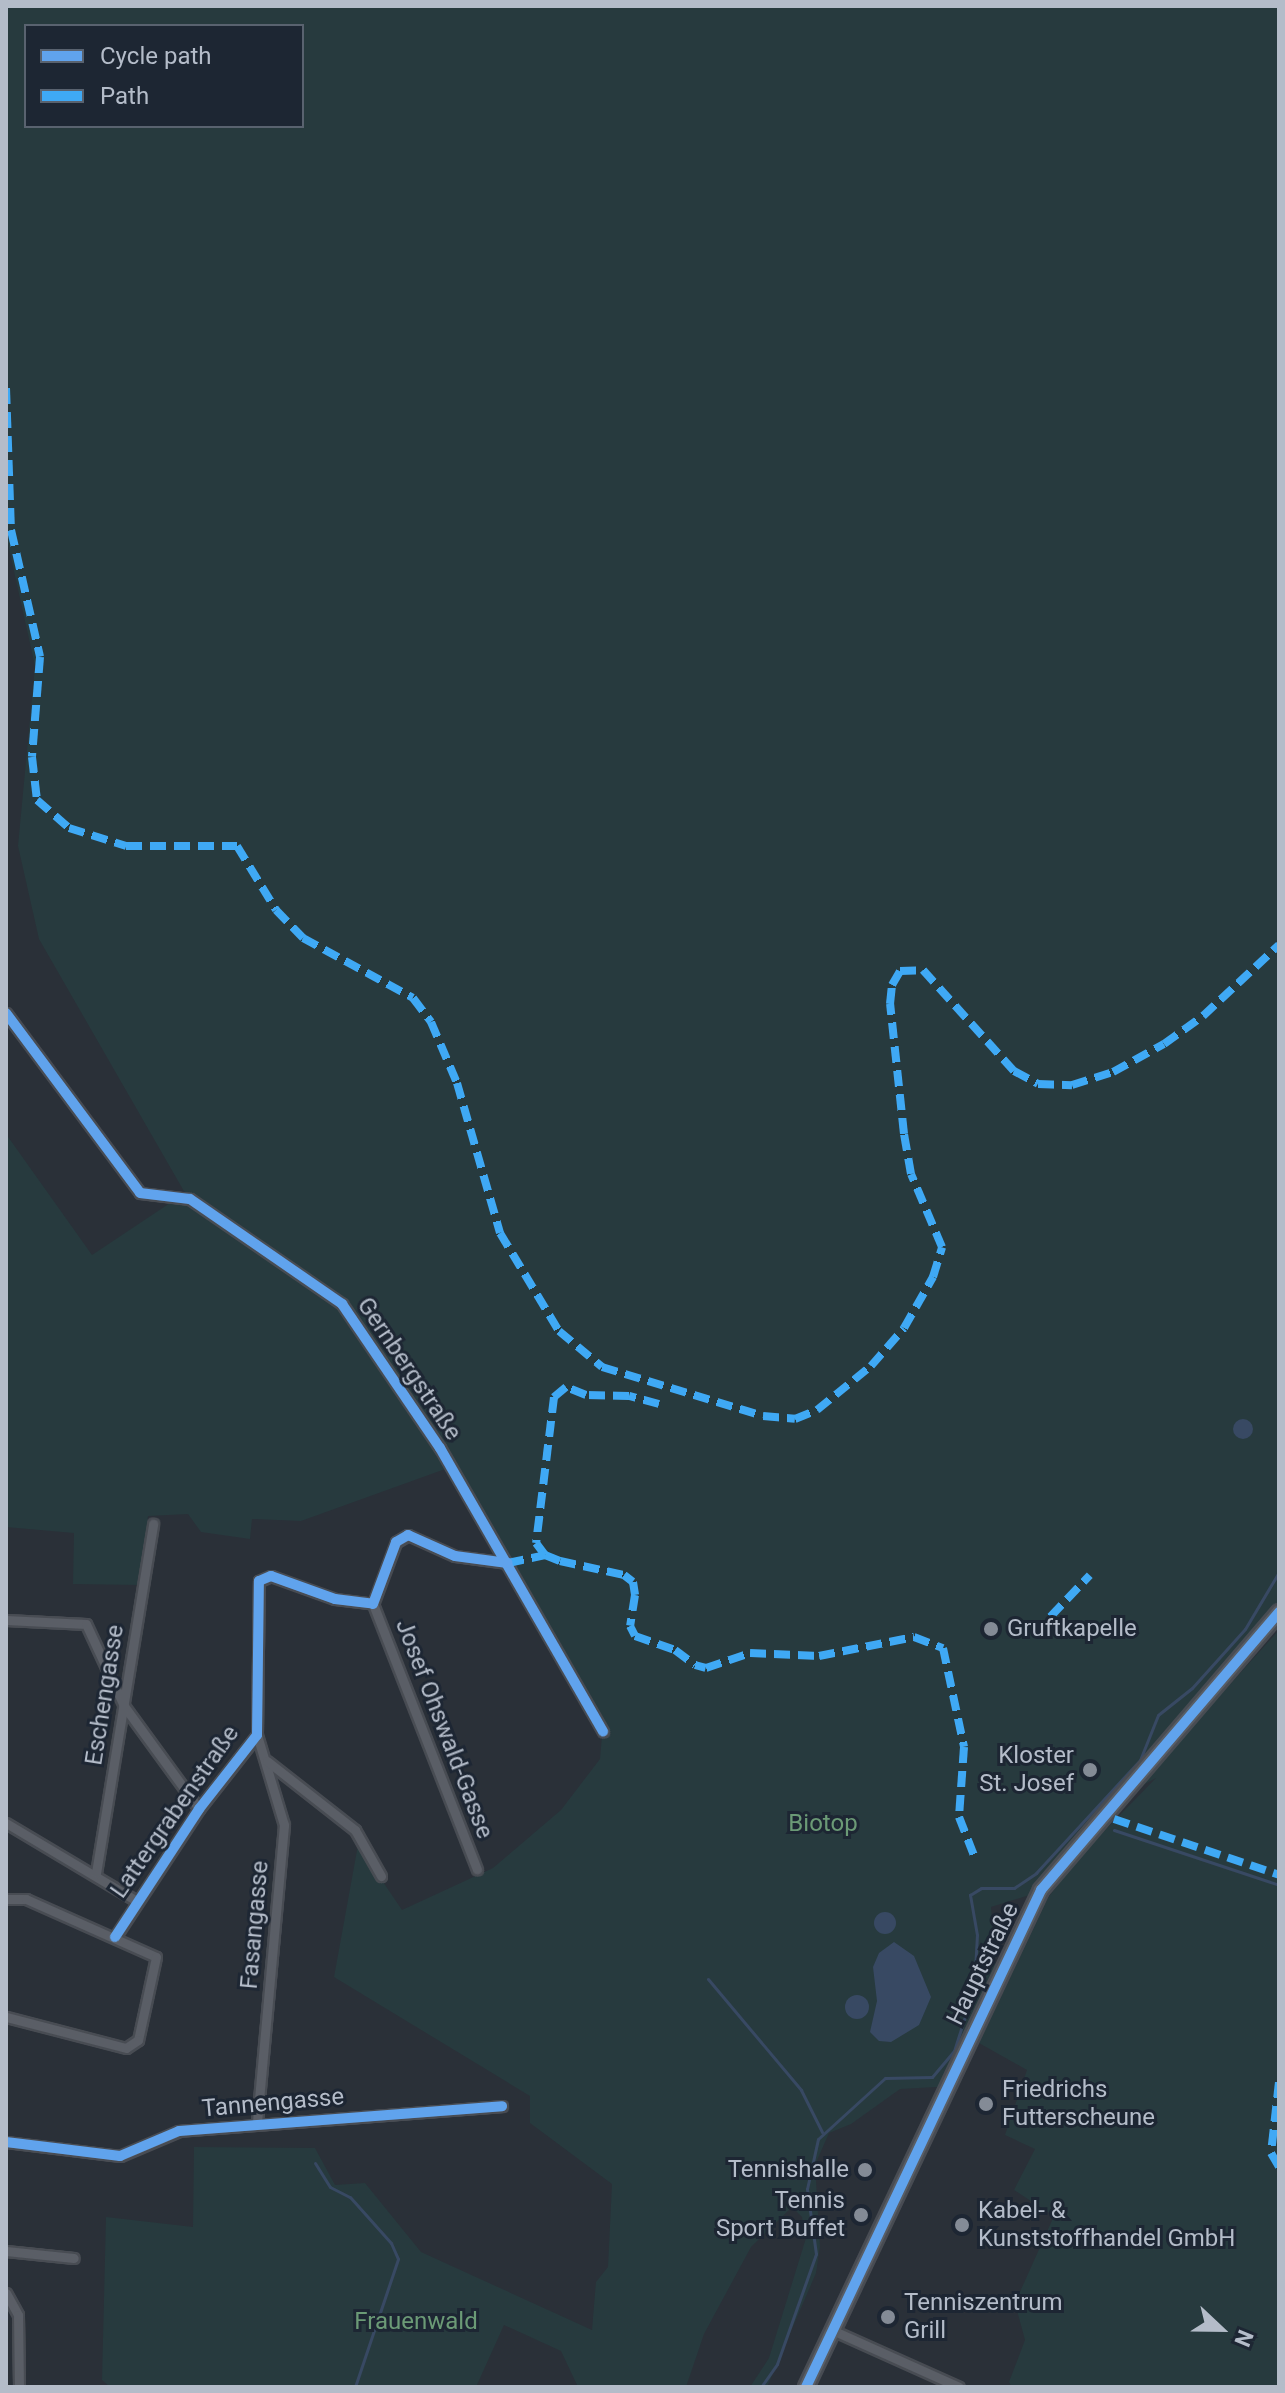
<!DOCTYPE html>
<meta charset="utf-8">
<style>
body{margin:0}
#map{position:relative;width:1285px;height:2393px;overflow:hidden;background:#2a3038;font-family:Roboto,sans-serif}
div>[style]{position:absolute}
.green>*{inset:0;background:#273a3e}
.water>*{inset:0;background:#384963}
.round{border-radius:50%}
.stream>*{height:3px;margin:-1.5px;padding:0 1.5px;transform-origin:1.5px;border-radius:1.5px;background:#384963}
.roads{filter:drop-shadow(2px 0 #484c53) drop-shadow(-2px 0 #484c53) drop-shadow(0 2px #484c53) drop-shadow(0 -2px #484c53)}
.street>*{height:9px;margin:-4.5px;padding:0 4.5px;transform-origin:4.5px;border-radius:4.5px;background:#5a5e66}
.secondary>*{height:14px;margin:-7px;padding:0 7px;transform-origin:7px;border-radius:7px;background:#595d64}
.quiet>*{height:8px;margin-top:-4px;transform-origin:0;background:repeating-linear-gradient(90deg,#3fa9f5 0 16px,transparent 0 24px)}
.cycleway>*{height:10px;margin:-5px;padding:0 5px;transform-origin:5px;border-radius:5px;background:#60a3ed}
.dots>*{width:22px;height:22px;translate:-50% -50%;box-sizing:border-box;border:4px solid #1d2633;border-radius:50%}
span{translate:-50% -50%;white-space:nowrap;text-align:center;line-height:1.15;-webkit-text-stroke:6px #1d2633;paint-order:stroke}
.street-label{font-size:24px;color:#b4bcc9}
.poi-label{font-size:24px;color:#b4bcc9}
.left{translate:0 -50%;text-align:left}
.right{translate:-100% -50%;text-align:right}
.park-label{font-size:24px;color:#6b9a76}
.frame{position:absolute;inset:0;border:8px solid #b4bcc9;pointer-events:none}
.legend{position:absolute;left:24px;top:24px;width:280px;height:104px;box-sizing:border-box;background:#1d2633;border:2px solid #59626f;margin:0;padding:10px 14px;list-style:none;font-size:24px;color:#b4bcc9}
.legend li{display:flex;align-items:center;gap:16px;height:40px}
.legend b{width:40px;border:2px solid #59626f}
.north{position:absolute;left:1181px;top:2289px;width:80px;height:80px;-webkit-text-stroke:6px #1d2633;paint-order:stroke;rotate:112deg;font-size:22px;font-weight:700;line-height:32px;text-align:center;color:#b4bcc9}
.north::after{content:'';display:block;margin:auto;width:28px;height:36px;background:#b4bcc9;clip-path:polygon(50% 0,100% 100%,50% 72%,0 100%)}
</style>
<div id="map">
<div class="green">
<i style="clip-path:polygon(evenodd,6px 6px,1279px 6px,1279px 1612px,1216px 1700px,1279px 1630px,1279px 2387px,1012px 2387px,1009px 2382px,1025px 2340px,1015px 2303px,1054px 2216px,1014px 2190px,1035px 2149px,1005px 2135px,1027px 2070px,979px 2043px,1048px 1898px,1076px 1860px,1156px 1778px,1118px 1798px,1036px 1893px,991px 1907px,996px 1973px,954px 2086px,900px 2089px,851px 2124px,829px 2133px,815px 2165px,820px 2246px,816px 2273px,767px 2387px,750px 2387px,769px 2358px,806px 2238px,802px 2217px,792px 2207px,751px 2247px,704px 2334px,686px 2387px,578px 2387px,561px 2351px,504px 2325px,476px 2387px,110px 2387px,102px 2380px,106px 2217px,193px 2227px,194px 2147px,315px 2148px,335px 2185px,365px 2183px,421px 2252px,592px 2330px,596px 2282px,608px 2267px,612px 2184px,530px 2123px,530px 2096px,334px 1977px,358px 1845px,402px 1910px,493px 1868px,561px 1810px,600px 1759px,603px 1724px,448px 1468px,301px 1521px,252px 1519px,250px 1539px,201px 1532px,188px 1514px,148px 1516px,140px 1585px,73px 1584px,74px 1533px,6px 1527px,6px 1134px,92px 1255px,185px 1193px,39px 939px,18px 846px,35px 666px,6px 535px,6px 6px,26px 26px,302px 26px,302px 126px,26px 126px,26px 26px)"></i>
</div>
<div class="water">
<i class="round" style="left:1233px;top:1419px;width:20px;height:20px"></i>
<i class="round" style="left:874px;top:1912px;width:22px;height:22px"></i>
<i style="clip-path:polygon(894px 1942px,914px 1956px,931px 1997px,919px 2025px,891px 2042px,879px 2041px,870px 2032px,877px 2001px,873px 1967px,879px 1953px)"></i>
<i class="round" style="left:845px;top:1995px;width:24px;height:24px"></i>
</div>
<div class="stream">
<i style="left:1114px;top:1830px;width:174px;rotate:18.4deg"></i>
<i style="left:708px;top:1979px;width:145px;rotate:50deg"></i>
<i style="left:801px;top:2090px;width:47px;rotate:63.4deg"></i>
<i style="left:315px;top:2163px;width:28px;rotate:58deg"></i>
<i style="left:330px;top:2187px;width:22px;rotate:27deg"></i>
<i style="left:350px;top:2197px;width:62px;rotate:48.3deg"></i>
<i style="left:391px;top:2243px;width:17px;rotate:66deg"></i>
<i style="left:398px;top:2259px;width:135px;rotate:108.6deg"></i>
<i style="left:761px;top:2387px;width:28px;rotate:-55deg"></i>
<i style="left:777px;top:2364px;width:117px;rotate:-70.5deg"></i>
<i style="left:816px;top:2254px;width:66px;rotate:-97.9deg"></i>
<i style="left:807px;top:2189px;width:51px;rotate:-77.6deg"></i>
<i style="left:818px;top:2139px;width:91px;rotate:-42.3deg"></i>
<i style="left:885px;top:2078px;width:47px;rotate:-1.2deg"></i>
<i style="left:932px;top:2077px;width:34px;rotate:-50deg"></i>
<i style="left:954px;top:2051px;width:66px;rotate:-72.4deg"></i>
<i style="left:974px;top:1988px;width:53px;rotate:-86.8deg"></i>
<i style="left:977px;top:1935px;width:41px;rotate:-99.9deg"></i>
<i style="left:970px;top:1895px;width:13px;rotate:-32deg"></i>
<i style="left:981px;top:1888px;width:33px"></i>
<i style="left:1014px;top:1888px;width:27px;rotate:-34deg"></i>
<i style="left:1036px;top:1873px;width:154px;rotate:-47.4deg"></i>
<i style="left:1140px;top:1760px;width:48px;rotate:-68.2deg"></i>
<i style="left:1158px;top:1715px;width:43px;rotate:-38.5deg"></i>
<i style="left:1192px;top:1688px;width:79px;rotate:-48.1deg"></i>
<i style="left:1245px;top:1629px;width:66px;rotate:-59.2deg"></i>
</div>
<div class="roads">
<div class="street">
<i style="left:6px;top:1013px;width:224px;rotate:53.3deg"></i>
<i style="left:140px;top:1193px;width:50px;rotate:6.8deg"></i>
<i style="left:190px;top:1199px;width:185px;rotate:34.6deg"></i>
<i style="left:342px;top:1304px;width:174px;rotate:55.8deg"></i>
<i style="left:440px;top:1448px;width:327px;rotate:60.1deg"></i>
<i style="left:373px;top:1604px;width:285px;rotate:68.6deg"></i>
<i style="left:6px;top:1620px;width:80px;rotate:2.9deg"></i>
<i style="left:86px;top:1624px;width:90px;rotate:65.1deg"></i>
<i style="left:124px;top:1706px;width:127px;rotate:53.9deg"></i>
<i style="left:257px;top:1735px;width:94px;rotate:73.3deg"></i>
<i style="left:284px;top:1825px;width:298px;rotate:95.2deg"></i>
<i style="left:267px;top:1761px;width:112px;rotate:38.1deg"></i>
<i style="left:355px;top:1830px;width:53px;rotate:60.5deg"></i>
<i style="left:6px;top:1823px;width:152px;rotate:30.8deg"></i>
<i style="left:96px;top:1873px;width:354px;rotate:-80.7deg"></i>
<i style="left:6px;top:1899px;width:20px"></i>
<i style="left:26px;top:1899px;width:142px;rotate:24deg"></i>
<i style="left:156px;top:1957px;width:85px;rotate:102.2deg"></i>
<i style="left:138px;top:2040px;width:14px;rotate:146deg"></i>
<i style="left:126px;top:2048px;width:124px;rotate:-165.5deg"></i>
<i style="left:115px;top:1937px;width:153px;rotate:-56.7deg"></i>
<i style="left:199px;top:1809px;width:94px;rotate:-51.9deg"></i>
<i style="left:257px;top:1735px;width:154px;rotate:-89.3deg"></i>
<i style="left:259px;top:1581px;width:13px;rotate:-23deg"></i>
<i style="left:271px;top:1576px;width:68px;rotate:19.8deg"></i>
<i style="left:335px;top:1599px;width:38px;rotate:7deg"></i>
<i style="left:373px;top:1604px;width:66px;rotate:-69.6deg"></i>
<i style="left:396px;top:1542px;width:14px;rotate:-30deg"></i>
<i style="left:408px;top:1535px;width:51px;rotate:24.1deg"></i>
<i style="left:455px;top:1556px;width:53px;rotate:7.5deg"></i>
<i style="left:6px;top:2142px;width:115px;rotate:7deg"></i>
<i style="left:120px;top:2156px;width:64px;rotate:-23deg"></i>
<i style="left:179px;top:2131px;width:324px;rotate:-4.4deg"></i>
<i style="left:6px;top:2251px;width:68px;rotate:5.9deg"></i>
<i style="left:6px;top:2293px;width:25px;rotate:61deg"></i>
<i style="left:18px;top:2315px;width:72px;rotate:89.2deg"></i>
<i style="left:832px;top:2330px;width:139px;rotate:24.2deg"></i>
</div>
<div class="secondary">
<i style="left:806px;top:2387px;width:550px;rotate:-64.69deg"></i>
<i style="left:1041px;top:1890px;width:366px;rotate:-49.4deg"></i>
</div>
</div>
<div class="quiet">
<i style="left:6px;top:388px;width:142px;rotate:88deg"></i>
<i style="left:11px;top:530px;width:130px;rotate:77.1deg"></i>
<i style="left:40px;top:657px;width:100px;rotate:94.6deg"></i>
<i style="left:32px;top:757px;width:43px;rotate:83.4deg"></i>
<i style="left:37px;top:800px;width:43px;rotate:41.2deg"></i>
<i style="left:69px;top:828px;width:60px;rotate:17.5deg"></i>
<i style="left:126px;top:846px;width:111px"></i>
<i style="left:237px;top:846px;width:75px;rotate:58.6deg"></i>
<i style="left:276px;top:910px;width:39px;rotate:46deg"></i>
<i style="left:303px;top:938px;width:125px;rotate:28.6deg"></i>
<i style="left:413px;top:998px;width:30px;rotate:53deg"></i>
<i style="left:431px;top:1022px;width:66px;rotate:66.9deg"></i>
<i style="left:457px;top:1083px;width:156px;rotate:74deg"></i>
<i style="left:500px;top:1233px;width:114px;rotate:59deg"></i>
<i style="left:559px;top:1331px;width:56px;rotate:39.9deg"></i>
<i style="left:602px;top:1367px;width:168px;rotate:16.9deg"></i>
<i style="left:763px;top:1416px;width:32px;rotate:5deg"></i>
<i style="left:795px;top:1419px;width:24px;rotate:-22deg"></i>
<i style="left:817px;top:1410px;width:70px;rotate:-39.2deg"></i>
<i style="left:871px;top:1366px;width:50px;rotate:-49deg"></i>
<i style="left:904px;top:1328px;width:59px;rotate:-60.4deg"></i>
<i style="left:933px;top:1277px;width:31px;rotate:-73deg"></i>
<i style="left:942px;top:1247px;width:79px;rotate:-113deg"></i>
<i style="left:911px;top:1174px;width:41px;rotate:-99.9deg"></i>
<i style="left:904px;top:1134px;width:131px;rotate:-96.1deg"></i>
<i style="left:890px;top:1004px;width:19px;rotate:-84deg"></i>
<i style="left:892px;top:985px;width:16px;rotate:-60deg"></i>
<i style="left:900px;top:971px;width:23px;rotate:-2deg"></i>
<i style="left:923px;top:970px;width:136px;rotate:48deg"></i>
<i style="left:1014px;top:1071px;width:27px;rotate:28deg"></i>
<i style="left:1038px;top:1084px;width:34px;rotate:2deg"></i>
<i style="left:1072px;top:1085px;width:43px;rotate:-17.6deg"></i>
<i style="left:1113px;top:1072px;width:58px;rotate:-28.8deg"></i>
<i style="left:1164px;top:1044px;width:48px;rotate:-35.7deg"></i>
<i style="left:1203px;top:1016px;width:104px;rotate:-43.1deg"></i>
<i style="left:659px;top:1404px;width:31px;rotate:-165deg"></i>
<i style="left:629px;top:1396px;width:43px;rotate:-178.7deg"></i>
<i style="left:586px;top:1395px;width:22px;rotate:-158deg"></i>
<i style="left:566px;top:1387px;width:16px;rotate:140deg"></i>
<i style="left:554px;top:1397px;width:147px;rotate:97deg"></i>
<i style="left:536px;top:1543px;width:15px;rotate:53deg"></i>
<i style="left:545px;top:1555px;width:16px;rotate:22deg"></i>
<i style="left:560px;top:1561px;width:66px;rotate:12.3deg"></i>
<i style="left:624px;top:1575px;width:11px;rotate:38deg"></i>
<i style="left:633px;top:1582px;width:13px;rotate:81deg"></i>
<i style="left:635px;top:1595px;width:31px;rotate:99deg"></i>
<i style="left:630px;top:1626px;width:11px;rotate:63deg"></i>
<i style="left:635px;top:1636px;width:42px;rotate:19.3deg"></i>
<i style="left:675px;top:1650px;width:25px;rotate:37deg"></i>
<i style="left:695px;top:1665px;width:11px;rotate:15deg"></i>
<i style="left:706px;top:1668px;width:46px;rotate:-18.8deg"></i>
<i style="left:750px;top:1653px;width:69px;rotate:2.5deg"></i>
<i style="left:819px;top:1656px;width:97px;rotate:-11.3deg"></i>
<i style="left:914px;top:1637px;width:31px;rotate:21deg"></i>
<i style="left:943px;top:1648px;width:101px;rotate:78deg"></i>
<i style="left:964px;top:1747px;width:70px;rotate:94.1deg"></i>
<i style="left:959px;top:1817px;width:44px;rotate:68.7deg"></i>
<i style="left:508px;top:1563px;width:38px;rotate:-12deg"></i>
<i style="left:1034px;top:1634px;width:81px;rotate:-46.5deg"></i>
<i style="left:1114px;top:1819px;width:174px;rotate:18.7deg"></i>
<i style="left:1279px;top:2082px;width:71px;rotate:96.4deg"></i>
<i style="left:1271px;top:2153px;width:16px;rotate:60deg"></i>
</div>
<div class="cycleway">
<i style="left:6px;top:1013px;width:224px;rotate:53.3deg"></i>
<i style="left:140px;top:1193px;width:50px;rotate:6.8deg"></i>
<i style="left:190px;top:1199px;width:185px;rotate:34.6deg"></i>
<i style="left:342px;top:1304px;width:174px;rotate:55.8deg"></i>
<i style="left:440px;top:1448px;width:327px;rotate:60.1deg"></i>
<i style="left:115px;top:1937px;width:153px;rotate:-56.7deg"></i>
<i style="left:199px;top:1809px;width:94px;rotate:-51.9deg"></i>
<i style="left:257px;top:1735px;width:154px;rotate:-89.3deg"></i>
<i style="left:259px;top:1581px;width:13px;rotate:-23deg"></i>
<i style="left:271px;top:1576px;width:68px;rotate:19.8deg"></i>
<i style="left:335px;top:1599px;width:38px;rotate:7deg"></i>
<i style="left:373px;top:1604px;width:66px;rotate:-69.6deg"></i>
<i style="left:396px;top:1542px;width:14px;rotate:-30deg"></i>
<i style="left:408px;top:1535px;width:51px;rotate:24.1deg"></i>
<i style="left:455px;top:1556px;width:53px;rotate:7.5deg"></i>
<i style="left:6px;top:2142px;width:115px;rotate:7deg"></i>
<i style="left:120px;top:2156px;width:64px;rotate:-23deg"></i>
<i style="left:179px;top:2131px;width:324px;rotate:-4.4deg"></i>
<i style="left:806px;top:2387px;width:550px;rotate:-64.69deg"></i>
<i style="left:1041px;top:1890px;width:366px;rotate:-49.4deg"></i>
</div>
<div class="dots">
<i style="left:991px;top:1629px;background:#848b96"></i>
<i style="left:1090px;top:1770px;background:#848b96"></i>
<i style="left:986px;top:2104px;background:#848b96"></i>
<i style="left:865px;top:2170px;background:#848b96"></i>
<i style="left:861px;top:2215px;background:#848b96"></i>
<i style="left:962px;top:2225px;background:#848b96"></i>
<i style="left:888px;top:2317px;background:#848b96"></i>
</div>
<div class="street-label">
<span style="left:409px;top:1369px;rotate:56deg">Gernbergstraße</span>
<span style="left:105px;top:1695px;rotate:-81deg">Eschengasse</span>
<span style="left:444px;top:1729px;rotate:69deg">Josef Ohswald-Gasse</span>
<span style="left:175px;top:1812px;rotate:-55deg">Lattergrabenstraße</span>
<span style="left:255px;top:1925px;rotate:-85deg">Fasangasse</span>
<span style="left:983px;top:1964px;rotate:-64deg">Hauptstraße</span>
<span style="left:273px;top:2103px;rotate:-5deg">Tannengasse</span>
</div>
<div class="poi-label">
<span class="left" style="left:1007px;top:1629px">Gruftkapelle</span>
<span class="right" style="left:1074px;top:1770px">Kloster<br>St. Josef</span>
<span class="left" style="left:1002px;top:2104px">Friedrichs<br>Futterscheune</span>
<span class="right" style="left:849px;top:2170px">Tennishalle</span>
<span class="right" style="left:845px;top:2215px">Tennis<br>Sport Buffet</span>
<span class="left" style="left:978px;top:2225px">Kabel- &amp;<br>Kunststoffhandel GmbH</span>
<span class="left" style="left:904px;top:2317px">Tenniszentrum<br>Grill</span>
</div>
<div class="park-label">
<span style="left:823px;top:1824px">Biotop</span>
<span style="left:416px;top:2322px">Frauenwald</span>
</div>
<div class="frame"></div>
<ul class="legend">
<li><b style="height:10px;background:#60a3ed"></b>Cycle path</li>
<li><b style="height:10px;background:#3fa9f5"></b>Path</li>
</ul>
<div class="north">N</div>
</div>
